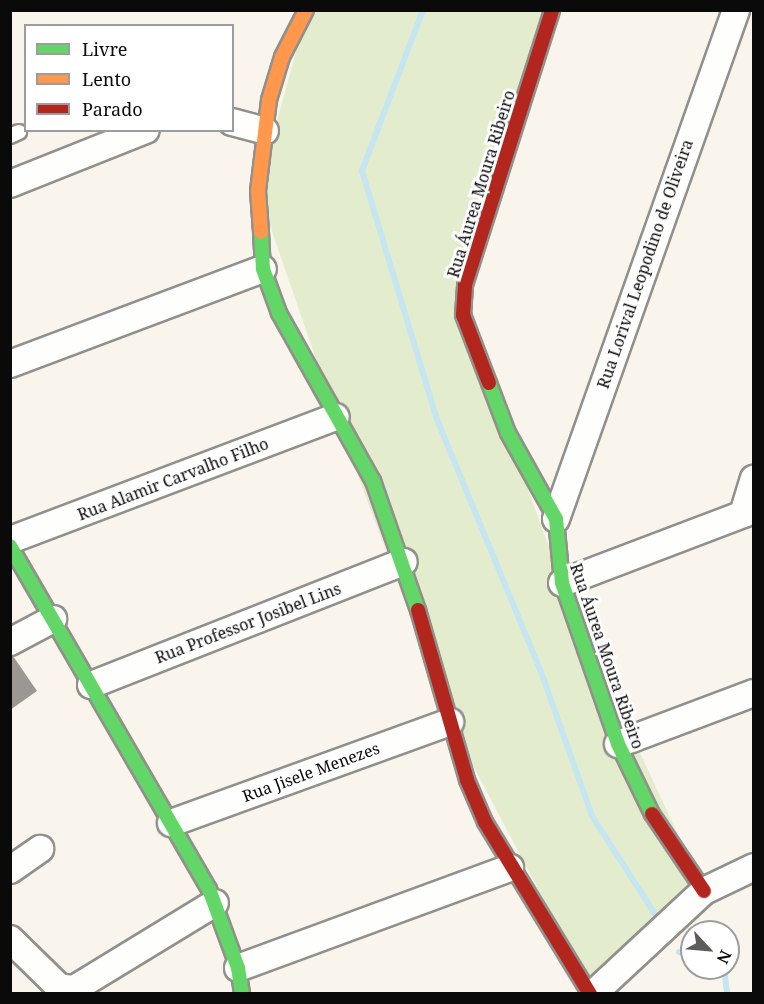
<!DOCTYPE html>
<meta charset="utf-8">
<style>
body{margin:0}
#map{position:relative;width:764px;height:1004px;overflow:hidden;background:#f9f5ed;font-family:"Noto Serif",serif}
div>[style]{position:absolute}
.green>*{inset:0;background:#e4ecce}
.stream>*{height:6px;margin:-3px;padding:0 3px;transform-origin:3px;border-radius:3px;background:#c5e6f0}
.building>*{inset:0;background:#9b9894}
.roads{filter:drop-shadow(2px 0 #92908c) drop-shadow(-2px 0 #92908c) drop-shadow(0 2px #92908c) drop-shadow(0 -2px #92908c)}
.lane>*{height:14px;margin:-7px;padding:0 7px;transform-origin:7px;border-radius:7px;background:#fefefc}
.street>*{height:26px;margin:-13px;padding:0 13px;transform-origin:13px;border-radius:13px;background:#fefefc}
.fast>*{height:14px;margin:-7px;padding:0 7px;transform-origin:7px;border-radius:7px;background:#63d668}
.slow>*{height:14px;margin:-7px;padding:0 7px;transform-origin:7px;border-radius:7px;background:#ff974d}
.jam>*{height:14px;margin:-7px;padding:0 7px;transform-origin:7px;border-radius:7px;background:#b3261e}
span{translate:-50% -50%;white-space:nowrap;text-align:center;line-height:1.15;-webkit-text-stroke:6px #fff;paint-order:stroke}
.street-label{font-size:16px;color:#0a0a0a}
.frame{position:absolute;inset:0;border:12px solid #0a0a0a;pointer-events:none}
.legend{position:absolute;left:24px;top:24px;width:210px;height:108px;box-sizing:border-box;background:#fff;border:2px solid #9d9d9d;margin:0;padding:8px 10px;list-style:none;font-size:18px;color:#0a0a0a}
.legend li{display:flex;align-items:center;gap:12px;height:30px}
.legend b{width:30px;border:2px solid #9d9d9d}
.north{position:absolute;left:680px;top:920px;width:60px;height:60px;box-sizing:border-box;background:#fff;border:2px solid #9d9d9d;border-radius:50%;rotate:116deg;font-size:16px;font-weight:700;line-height:24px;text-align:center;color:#0a0a0a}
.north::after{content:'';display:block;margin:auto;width:21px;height:27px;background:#5e5c59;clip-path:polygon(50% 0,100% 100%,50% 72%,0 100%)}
</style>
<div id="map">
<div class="green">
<i style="clip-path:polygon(307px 11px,552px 11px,465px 285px,508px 433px,562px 584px,704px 891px,593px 993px,450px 722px,336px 417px,258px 191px)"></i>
</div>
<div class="stream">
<i style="left:423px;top:10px;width:172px;rotate:110.8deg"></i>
<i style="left:362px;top:171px;width:262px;rotate:73.2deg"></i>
<i style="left:438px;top:422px;width:267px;rotate:67.6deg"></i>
<i style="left:540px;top:669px;width:156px;rotate:70.5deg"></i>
<i style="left:592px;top:816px;width:117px;rotate:57.3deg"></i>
<i style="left:679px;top:952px;width:14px;rotate:17deg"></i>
<i style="left:724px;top:968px;width:26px;rotate:83deg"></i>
</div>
<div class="building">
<i style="clip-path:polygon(13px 656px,37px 691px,10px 710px,10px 657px)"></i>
</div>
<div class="roads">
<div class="lane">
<i style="left:10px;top:136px;width:10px;rotate:-24deg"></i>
</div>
<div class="street">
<i style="left:232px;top:122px;width:34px;rotate:15deg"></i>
<i style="left:10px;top:184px;width:146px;rotate:-21.7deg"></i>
<i style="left:10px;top:364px;width:270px;rotate:-20.6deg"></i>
<i style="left:743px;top:514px;width:37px;rotate:-73deg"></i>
<i style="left:556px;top:519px;width:540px;rotate:-70.52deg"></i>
<i style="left:10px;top:540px;width:348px;rotate:-20.7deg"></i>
<i style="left:562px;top:583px;width:205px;rotate:-20.8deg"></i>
<i style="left:10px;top:642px;width:49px;rotate:-28.1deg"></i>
<i style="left:91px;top:685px;width:336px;rotate:-21.5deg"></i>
<i style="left:618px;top:744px;width:145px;rotate:-20.6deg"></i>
<i style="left:171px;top:823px;width:297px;rotate:-19.9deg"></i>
<i style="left:10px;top:870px;width:37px;rotate:-35deg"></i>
<i style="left:10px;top:939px;width:69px;rotate:44.4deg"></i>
<i style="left:59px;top:987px;width:15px;rotate:8deg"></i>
<i style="left:74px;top:989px;width:165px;rotate:-31.4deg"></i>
<i style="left:238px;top:968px;width:290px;rotate:-20.2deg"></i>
<i style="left:593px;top:994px;width:151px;rotate:-42.9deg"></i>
<i style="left:704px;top:891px;width:55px;rotate:-25.6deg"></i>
</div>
<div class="fast">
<i style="left:261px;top:232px;width:37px;rotate:87deg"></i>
<i style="left:263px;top:269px;width:47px;rotate:70deg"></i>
<i style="left:279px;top:313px;width:193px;rotate:60.8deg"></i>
<i style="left:373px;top:481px;width:137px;rotate:70.8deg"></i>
<i style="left:489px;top:383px;width:53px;rotate:69.2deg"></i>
<i style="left:508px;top:433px;width:98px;rotate:60.8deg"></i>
<i style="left:556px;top:519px;width:64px;rotate:84.6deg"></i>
<i style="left:562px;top:583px;width:170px;rotate:70.8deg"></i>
<i style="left:618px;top:744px;width:78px;rotate:64.1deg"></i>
<i style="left:10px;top:546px;width:397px;rotate:59.9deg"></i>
<i style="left:209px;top:889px;width:84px;rotate:69.8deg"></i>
<i style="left:238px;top:968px;width:26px;rotate:81deg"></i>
</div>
<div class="slow">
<i style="left:261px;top:232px;width:41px;rotate:-94.2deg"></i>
<i style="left:258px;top:191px;width:92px;rotate:-83.1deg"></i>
<i style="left:269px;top:100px;width:45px;rotate:-73.2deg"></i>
<i style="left:282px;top:57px;width:53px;rotate:-62.9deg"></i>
</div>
<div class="jam">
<i style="left:489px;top:383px;width:73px;rotate:-110.9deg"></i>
<i style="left:463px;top:315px;width:30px;rotate:-86deg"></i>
<i style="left:465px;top:285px;width:288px;rotate:-72.4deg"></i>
<i style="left:418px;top:610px;width:177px;rotate:73.9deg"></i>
<i style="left:467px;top:780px;width:46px;rotate:66.8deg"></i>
<i style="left:485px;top:822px;width:202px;rotate:58.6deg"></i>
<i style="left:652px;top:814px;width:93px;rotate:56deg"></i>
</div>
</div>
<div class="street-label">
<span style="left:481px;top:184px;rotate:-73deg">Rua Áurea Moura Ribeiro</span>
<span style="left:645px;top:264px;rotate:-71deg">Rua Lorival Leopodino de Oliveira</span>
<span style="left:173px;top:479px;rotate:-21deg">Rua Alamir Carvalho Filho</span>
<span style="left:248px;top:623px;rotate:-21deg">Rua Professor Josibel Lins</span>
<span style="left:607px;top:656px;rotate:71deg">Rua Áurea Moura Ribeiro</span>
<span style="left:311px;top:772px;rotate:-20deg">Rua Jisele Menezes</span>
</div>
<div class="frame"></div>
<ul class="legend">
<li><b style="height:8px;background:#63d668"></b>Livre</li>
<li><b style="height:8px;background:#ff974d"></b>Lento</li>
<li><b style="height:8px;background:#b3261e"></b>Parado</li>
</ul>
<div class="north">N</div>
</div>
